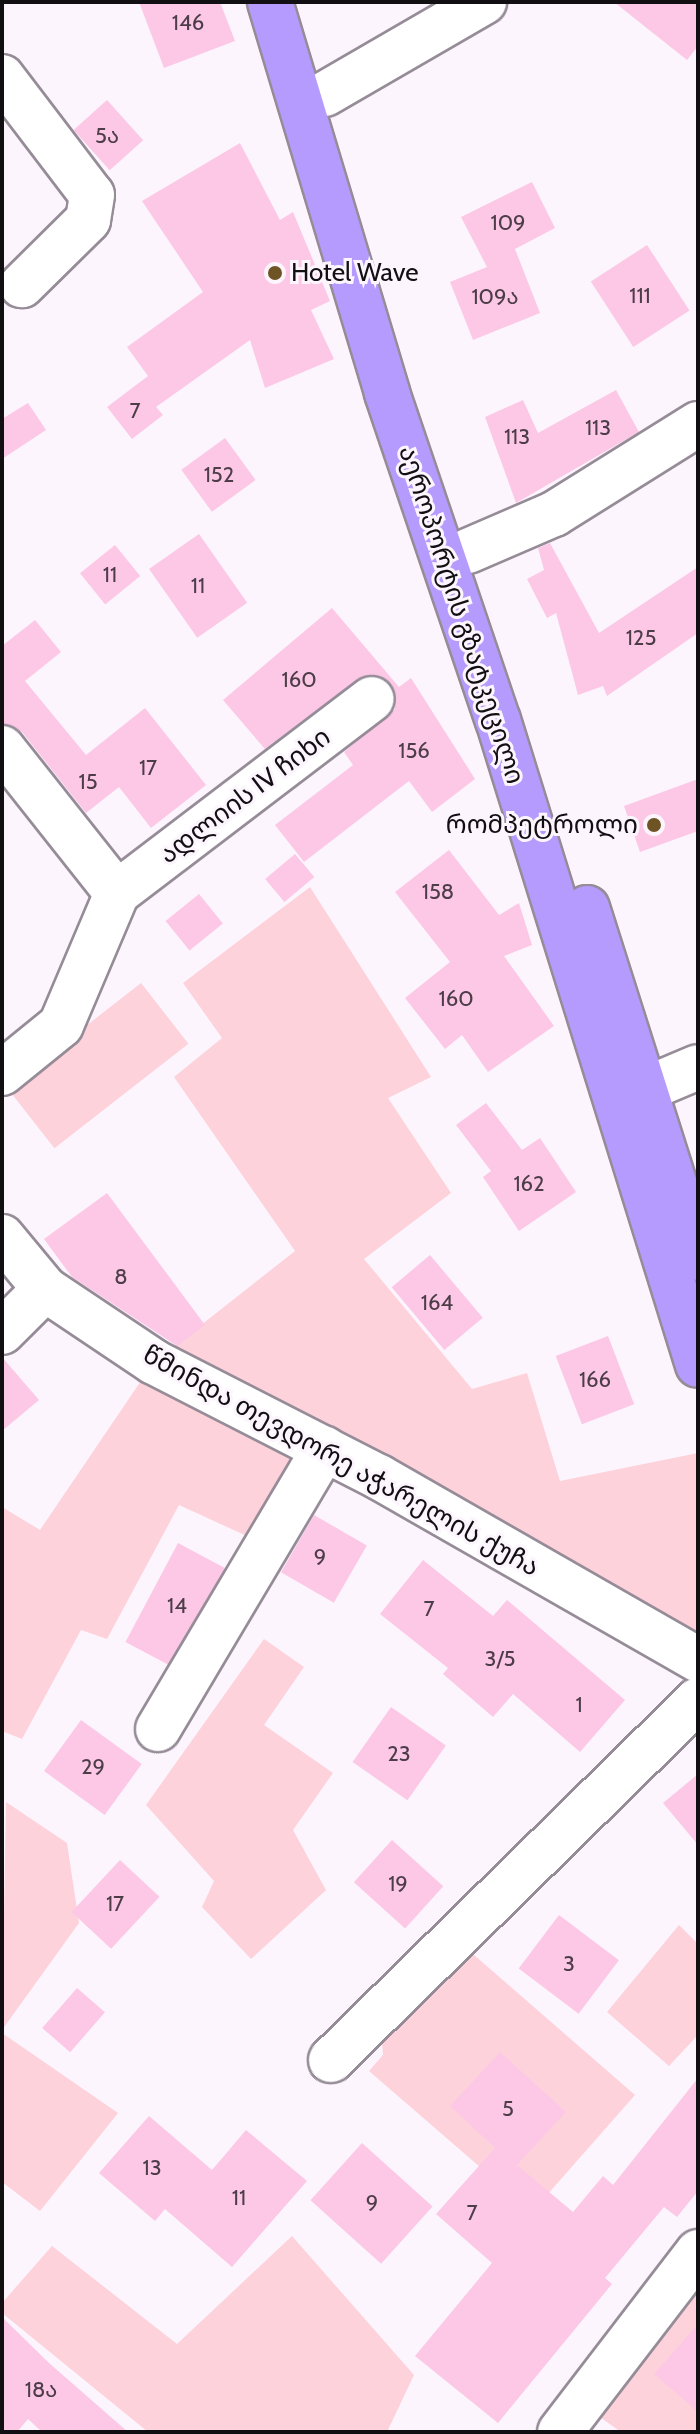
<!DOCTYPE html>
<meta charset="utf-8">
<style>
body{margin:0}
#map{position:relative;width:700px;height:2434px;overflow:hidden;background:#fcf5fd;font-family:Cabin,"Noto Sans Georgian",sans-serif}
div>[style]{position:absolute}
.green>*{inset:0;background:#fed2da;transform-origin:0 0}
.building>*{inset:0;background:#fcc8e6;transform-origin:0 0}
.roads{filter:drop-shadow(2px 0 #968c98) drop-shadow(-2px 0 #968c98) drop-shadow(0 2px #968c98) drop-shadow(0 -2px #968c98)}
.minor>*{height:44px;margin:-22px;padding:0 22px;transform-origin:22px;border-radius:22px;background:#fff}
.highway>*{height:44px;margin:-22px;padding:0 22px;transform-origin:22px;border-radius:22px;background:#b59bfe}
.dots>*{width:22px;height:22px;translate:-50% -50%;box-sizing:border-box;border:4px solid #fcf5fd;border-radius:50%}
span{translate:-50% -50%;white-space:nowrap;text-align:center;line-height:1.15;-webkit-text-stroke:6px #fcf5fd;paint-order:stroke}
.number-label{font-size:22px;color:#4c3d48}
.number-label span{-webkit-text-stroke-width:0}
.poi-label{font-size:26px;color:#120f13}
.left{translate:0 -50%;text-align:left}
.right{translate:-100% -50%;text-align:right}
.street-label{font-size:26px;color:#120f13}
.frame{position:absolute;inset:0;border:4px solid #120f13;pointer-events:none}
</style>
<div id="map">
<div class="green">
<i style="clip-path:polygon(310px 887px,431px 1077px,388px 1098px,451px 1193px,364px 1259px,472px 1389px,527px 1373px,560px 1481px,698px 1453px,698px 1640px,154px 1362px,295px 1251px,174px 1077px,222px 1038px,183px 983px)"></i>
<i style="left:141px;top:983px;width:77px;height:170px;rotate:52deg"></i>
<i style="clip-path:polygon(147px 1372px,307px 1459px,262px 1543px,179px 1505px,107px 1639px,81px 1630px,22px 1739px,2px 1731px,2px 1507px,40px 1530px)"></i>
<i style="clip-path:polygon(264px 1639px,304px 1667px,264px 1725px,333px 1773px,293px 1830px,326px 1890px,251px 1959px,202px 1907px,214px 1881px,146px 1805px)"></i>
<i style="clip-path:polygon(6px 1802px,67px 1843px,79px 1923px,2px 2030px)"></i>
<i style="clip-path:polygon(679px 1925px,698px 1944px,698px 2035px,669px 2066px,607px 2012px)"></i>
<i style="clip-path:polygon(466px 1948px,635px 2095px,532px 2212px,369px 2071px,383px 2055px,382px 2043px)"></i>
<i style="clip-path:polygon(2px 2033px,118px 2113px,40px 2211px,2px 2182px)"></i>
<i style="clip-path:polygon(292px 2236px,414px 2375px,387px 2432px,148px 2432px,2px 2313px,2px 2303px,52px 2246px,177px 2344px)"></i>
<i style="clip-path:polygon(698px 2282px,698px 2432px,621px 2432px,590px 2410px)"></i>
</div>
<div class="building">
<i style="clip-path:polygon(139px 2px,220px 2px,235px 41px,164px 68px)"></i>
<i style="clip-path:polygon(614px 2px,698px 2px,698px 46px,687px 60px)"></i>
<i style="left:107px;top:100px;width:54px;height:45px;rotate:48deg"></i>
<i style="clip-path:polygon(240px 143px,280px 220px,293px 212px,330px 301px,311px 310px,334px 359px,265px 388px,250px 340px,156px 407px,163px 415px,132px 439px,107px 407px,148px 376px,127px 347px,203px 292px,142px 201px)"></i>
<i style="clip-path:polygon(532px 182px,555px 228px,515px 249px,540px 313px,473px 340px,450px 282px,487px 267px,461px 217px)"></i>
<i style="left:647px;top:245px;width:78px;height:67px;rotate:57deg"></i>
<i style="clip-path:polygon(616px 390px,639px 432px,516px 503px,485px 417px,523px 400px,538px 433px)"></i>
<i style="clip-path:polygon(28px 403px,46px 430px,2px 459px,2px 419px)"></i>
<i style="left:225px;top:438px;width:52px;height:54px;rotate:54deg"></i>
<i style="left:199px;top:534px;width:84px;height:61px;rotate:55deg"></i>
<i style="clip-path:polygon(550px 543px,599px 633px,698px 567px,698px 633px,607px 696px,603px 686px,578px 695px,556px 613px,547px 618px,527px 579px,544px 570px,538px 548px)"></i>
<i style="left:115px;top:545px;width:40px;height:45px;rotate:51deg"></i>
<i style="clip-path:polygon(332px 608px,399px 687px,411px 678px,475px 779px,432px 812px,409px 781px,304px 862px,275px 825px,353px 765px,344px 752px,395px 709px,392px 685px,381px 676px,358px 679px,265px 749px,223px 700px)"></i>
<i style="clip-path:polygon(35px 620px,61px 652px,25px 681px,86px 755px,145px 708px,206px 785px,151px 828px,119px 787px,86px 813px,22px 732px,2px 724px,2px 646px)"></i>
<i style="clip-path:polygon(698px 779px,698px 831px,640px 852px,624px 806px)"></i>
<i style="clip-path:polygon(449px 850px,499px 915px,519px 903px,532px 945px,504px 956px,554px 1026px,488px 1072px,462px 1035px,445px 1049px,405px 998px,450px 962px,395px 892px)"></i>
<i style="left:295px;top:854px;width:30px;height:39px;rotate:50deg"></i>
<i style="left:199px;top:894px;width:38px;height:43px;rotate:51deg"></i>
<i style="clip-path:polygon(486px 1103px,522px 1150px,540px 1138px,576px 1192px,519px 1231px,483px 1177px,491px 1171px,456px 1125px)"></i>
<i style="clip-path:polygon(107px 1193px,205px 1325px,177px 1346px,72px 1277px,44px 1239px)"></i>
<i style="left:430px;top:1255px;width:82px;height:50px;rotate:50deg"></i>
<i style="left:608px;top:1336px;width:73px;height:56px;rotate:69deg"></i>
<i style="clip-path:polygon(2px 1357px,39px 1400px,2px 1431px)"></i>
<i style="left:314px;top:1515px;width:61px;height:66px;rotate:30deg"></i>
<i style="left:178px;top:1543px;width:53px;height:112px;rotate:28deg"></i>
<i style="clip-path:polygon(423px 1560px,493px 1616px,507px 1600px,625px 1700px,580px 1752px,513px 1694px,493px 1717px,443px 1674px,448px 1668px,380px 1614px)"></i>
<i style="left:391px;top:1707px;width:67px;height:67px;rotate:35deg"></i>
<i style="left:81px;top:1720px;width:75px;height:63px;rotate:36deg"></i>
<i style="clip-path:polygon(698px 1774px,698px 1845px,663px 1803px)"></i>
<i style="left:392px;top:1840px;width:69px;height:57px;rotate:42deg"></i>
<i style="left:120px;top:1860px;width:54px;height:71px;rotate:43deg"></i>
<i style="left:559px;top:1915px;width:75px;height:67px;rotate:37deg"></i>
<i style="left:77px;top:1988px;width:37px;height:53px;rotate:41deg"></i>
<i style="clip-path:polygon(500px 2052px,566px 2112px,517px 2165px,573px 2212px,603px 2176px,613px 2185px,698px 2078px,698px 2191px,677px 2217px,664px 2207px,605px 2278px,612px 2284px,498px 2423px,415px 2356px,492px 2263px,436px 2214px,495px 2148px,450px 2106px)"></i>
<i style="clip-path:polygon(149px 2116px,212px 2170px,246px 2130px,307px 2181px,232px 2267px,165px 2209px,155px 2221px,99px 2173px)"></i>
<i style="left:362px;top:2143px;width:95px;height:77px;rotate:42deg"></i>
<i style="clip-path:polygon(2px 2317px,49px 2363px,128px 2432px,42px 2432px,28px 2419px,17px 2432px,2px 2432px)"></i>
<i style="clip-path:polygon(698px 2324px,698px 2412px,654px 2374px)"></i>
</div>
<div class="roads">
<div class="minor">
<i style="left:2px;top:77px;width:148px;rotate:52.7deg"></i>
<i style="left:92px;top:195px;width:25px;rotate:99deg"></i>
<i style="left:88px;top:220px;width:93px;rotate:135.4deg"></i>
<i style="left:325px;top:94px;width:184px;rotate:-30.1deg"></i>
<i style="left:468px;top:551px;width:94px;rotate:-23.3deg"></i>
<i style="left:554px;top:514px;width:170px;rotate:-32deg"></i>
<i style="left:2px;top:748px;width:185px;rotate:51.6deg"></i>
<i style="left:2px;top:1073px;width:76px;rotate:-39.1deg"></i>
<i style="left:61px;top:1025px;width:143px;rotate:-67deg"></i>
<i style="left:117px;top:893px;width:320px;rotate:-37.3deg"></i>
<i style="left:646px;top:1089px;width:56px;rotate:-22.9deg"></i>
<i style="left:2px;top:1237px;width:67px;rotate:50.4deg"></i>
<i style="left:45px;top:1289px;width:131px;rotate:33.8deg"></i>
<i style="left:154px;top:1362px;width:253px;rotate:27.1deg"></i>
<i style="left:379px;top:1477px;width:368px;rotate:29.8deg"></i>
<i style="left:2px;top:1332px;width:61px;rotate:-45deg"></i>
<i style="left:158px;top:1729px;width:326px;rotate:-59.3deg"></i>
<i style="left:331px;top:2060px;width:514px;rotate:-44.45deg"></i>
<i style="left:560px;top:2432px;width:227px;rotate:-52.5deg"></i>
</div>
<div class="highway">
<i style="left:270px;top:2px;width:408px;rotate:73.3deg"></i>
<i style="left:387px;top:393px;width:345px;rotate:71.3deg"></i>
<i style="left:498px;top:720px;width:675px;rotate:72.77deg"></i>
<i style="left:587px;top:908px;width:367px;rotate:72.4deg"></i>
</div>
</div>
<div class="dots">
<i style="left:275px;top:273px;background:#6e5325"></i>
<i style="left:654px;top:825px;background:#6e5325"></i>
</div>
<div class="number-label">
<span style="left:188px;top:23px">146</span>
<span style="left:107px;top:136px">5ა</span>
<span style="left:508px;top:223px">109</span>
<span style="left:640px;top:296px">111</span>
<span style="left:495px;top:297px">109ა</span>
<span style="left:135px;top:411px">7</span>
<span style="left:598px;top:428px">113</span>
<span style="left:517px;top:437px">113</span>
<span style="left:219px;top:475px">152</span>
<span style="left:110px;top:575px">11</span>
<span style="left:198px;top:586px">11</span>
<span style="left:641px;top:638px">125</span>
<span style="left:299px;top:680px">160</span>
<span style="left:414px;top:751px">156</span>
<span style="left:148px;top:768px">17</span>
<span style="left:88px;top:782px">15</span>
<span style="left:438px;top:892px">158</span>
<span style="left:456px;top:999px">160</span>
<span style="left:529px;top:1184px">162</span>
<span style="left:121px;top:1277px">8</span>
<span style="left:437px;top:1303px">164</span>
<span style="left:595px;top:1380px">166</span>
<span style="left:320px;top:1557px">9</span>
<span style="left:177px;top:1606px">14</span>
<span style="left:429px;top:1609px">7</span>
<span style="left:500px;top:1659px">3/5</span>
<span style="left:579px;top:1705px">1</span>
<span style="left:399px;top:1754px">23</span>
<span style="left:93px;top:1767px">29</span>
<span style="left:398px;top:1884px">19</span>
<span style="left:115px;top:1904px">17</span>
<span style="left:569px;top:1964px">3</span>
<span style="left:508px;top:2109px">5</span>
<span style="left:152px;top:2168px">13</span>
<span style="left:239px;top:2198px">11</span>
<span style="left:372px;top:2203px">9</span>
<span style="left:472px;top:2213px">7</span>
<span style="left:41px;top:2390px">18ა</span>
</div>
<div class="poi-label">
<span class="left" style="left:291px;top:273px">Hotel Wave</span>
<span class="right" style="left:638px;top:825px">რომპეტროლი</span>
</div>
<div class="street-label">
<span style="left:461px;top:615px;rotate:72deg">აეროპორტის გზატკეცილი</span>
<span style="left:245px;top:796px;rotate:-37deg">ადლიის IV ჩიხი</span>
<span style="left:341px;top:1461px;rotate:29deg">წმინდა თევდორე აჭარელის ქუჩა</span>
</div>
<div class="frame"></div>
</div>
